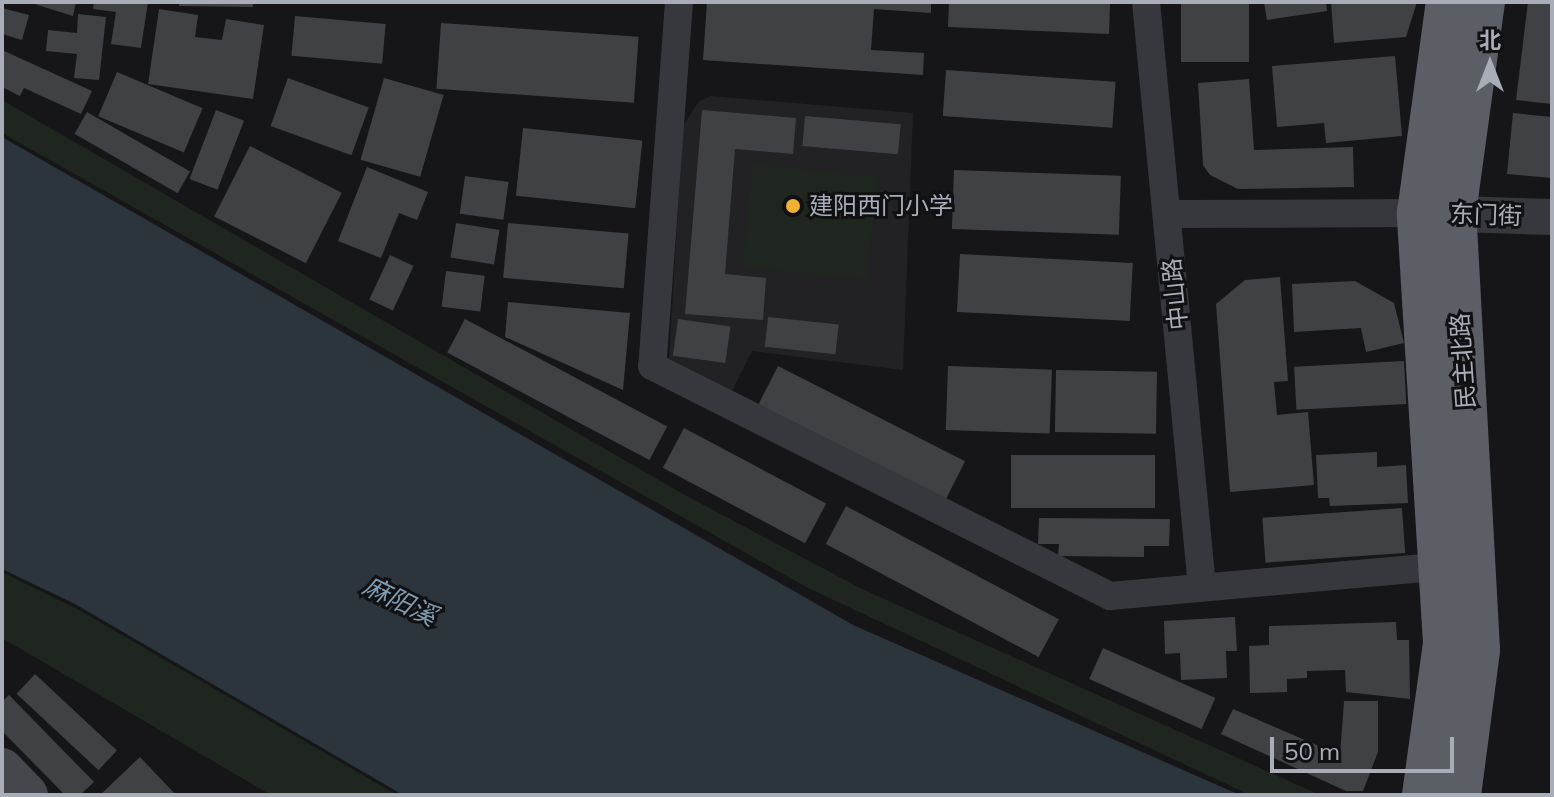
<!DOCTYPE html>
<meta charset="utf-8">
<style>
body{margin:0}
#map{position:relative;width:1554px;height:797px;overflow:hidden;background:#161618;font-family:Mulish,"Noto Sans SC",sans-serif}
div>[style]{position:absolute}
.built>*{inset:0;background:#222225}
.green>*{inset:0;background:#1e261f;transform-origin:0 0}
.water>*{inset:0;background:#2c353c}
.building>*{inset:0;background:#404145;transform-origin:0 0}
.minor>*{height:28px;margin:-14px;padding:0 14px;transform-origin:14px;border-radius:14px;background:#37383d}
.tertiary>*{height:36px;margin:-18px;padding:0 18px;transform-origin:18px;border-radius:18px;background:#37383d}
.secondary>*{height:42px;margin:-21px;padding:0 21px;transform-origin:21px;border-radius:21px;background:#45474d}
.trunk>*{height:44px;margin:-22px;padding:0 22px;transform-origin:22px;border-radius:22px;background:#5b5e65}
.dots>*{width:22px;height:22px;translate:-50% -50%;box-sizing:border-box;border:4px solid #111113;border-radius:50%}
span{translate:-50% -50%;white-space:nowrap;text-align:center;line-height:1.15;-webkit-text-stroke:6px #111113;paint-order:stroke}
.poi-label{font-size:24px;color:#a8adb8}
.left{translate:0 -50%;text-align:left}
.street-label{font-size:24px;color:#a8adb8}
.water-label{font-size:26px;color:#7f9bb3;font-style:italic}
.frame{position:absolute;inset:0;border:4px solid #a8adb8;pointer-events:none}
.north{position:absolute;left:1450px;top:24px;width:80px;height:80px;-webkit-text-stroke:6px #111113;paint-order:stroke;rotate:0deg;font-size:22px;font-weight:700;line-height:32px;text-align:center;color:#a8adb8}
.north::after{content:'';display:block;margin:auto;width:28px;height:36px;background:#a8adb8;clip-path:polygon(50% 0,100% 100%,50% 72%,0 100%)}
.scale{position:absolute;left:1270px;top:737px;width:184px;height:36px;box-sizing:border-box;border:4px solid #a8adb8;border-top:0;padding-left:10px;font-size:24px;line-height:28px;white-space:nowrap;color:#a8adb8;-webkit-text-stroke:6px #111113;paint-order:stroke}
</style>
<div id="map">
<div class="built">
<i style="clip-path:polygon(711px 96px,913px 113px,903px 370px,752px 351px,732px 391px,669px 359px,683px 126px,699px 101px)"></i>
</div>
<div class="green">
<i style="clip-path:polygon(2px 100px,683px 494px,862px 589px,1320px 795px,1250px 795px,808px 588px,2px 133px)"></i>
<i style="left:753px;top:164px;width:125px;height:103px;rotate:6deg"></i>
<i style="clip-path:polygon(2px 572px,79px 610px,397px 795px,271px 795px,2px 638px)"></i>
</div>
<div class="water">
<i style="clip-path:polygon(2px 137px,853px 625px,1240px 795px,403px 795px,75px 604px,2px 569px)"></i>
</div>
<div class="building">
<i style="clip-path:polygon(28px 2px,76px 2px,73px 16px)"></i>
<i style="clip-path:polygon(94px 2px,148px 2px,141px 48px,111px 44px,116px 12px,93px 9px)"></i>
<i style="clip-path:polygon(179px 2px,253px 2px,253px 7px,179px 6px)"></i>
<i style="clip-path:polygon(707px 2px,931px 2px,931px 13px,874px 9px,871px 50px,924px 53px,923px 75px,703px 60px)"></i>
<i style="clip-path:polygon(949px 2px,1110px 2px,1109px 34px,948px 27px)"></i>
<i style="left:1181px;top:2px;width:68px;height:60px"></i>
<i style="clip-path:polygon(1264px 2px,1326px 2px,1327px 11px,1267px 20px)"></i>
<i style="clip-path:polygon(1331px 2px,1417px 2px,1406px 37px,1334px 43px)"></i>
<i style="clip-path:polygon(1528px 2px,1552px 3px,1552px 104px,1516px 100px)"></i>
<i style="clip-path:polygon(2px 8px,29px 15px,22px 40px,2px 34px)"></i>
<i style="clip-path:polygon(159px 9px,198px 15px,195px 37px,222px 40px,226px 19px,264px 25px,253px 99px,148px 84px)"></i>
<i style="clip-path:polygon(78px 14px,106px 17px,99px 80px,74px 78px,77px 54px,46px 51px,48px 30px,77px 33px)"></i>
<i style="left:295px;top:16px;width:91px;height:40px;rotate:5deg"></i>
<i style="left:441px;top:23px;width:198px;height:66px;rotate:4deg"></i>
<i style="clip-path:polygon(2px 50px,92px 91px,81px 114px,24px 88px,20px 96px,2px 87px)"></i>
<i style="clip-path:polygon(1395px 56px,1402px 136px,1326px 143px,1324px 123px,1277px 127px,1272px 66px)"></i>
<i style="left:946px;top:70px;width:170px;height:46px;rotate:4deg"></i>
<i style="left:117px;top:72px;width:93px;height:48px;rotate:23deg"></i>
<i style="left:288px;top:78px;width:86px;height:51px;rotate:20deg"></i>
<i style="left:384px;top:78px;width:62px;height:85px;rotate:16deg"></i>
<i style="clip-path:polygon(1249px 79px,1254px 150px,1353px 147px,1354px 187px,1238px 189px,1210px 175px,1203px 165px,1198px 83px)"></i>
<i style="left:216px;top:110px;width:30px;height:74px;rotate:21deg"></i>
<i style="clip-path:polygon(702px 110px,796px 118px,793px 154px,735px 149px,725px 274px,766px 278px,763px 320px,685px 314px)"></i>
<i style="left:87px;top:112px;width:119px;height:25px;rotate:30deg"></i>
<i style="clip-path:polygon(1513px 113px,1552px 117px,1552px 178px,1507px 174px)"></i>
<i style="left:805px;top:116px;width:96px;height:30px;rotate:5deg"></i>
<i style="left:523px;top:128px;width:120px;height:68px;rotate:6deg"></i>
<i style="left:250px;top:146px;width:103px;height:79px;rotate:27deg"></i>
<i style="clip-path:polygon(367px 167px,428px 192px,417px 220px,399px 213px,381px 258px,338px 241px)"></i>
<i style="left:954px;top:170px;width:167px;height:59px;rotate:2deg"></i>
<i style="left:465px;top:176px;width:44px;height:38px;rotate:8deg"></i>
<i style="left:456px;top:223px;width:44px;height:35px;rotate:9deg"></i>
<i style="left:508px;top:223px;width:121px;height:55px;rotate:5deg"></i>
<i style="left:960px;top:254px;width:173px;height:58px;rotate:3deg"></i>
<i style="left:390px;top:255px;width:26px;height:49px;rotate:25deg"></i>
<i style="left:446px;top:271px;width:39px;height:36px;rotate:7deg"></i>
<i style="clip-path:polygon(1280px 277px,1288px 381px,1274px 382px,1277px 415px,1308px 412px,1314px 485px,1230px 492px,1216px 304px,1245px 280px)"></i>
<i style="clip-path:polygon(1355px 281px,1394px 303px,1404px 343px,1366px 352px,1361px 328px,1294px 332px,1292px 284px)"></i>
<i style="clip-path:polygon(508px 302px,630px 313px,623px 390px,505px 337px)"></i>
<i style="left:768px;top:317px;width:71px;height:30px;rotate:6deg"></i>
<i style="left:465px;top:319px;width:229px;height:38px;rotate:28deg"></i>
<i style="left:678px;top:319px;width:53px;height:37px;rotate:8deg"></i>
<i style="left:1404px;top:361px;width:43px;height:110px;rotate:87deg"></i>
<i style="left:778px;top:366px;width:210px;height:44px;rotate:27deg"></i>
<i style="left:948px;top:366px;width:104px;height:64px;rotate:2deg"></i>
<i style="left:1056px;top:370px;width:101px;height:62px;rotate:1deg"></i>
<i style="left:684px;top:428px;width:161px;height:45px;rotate:28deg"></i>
<i style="clip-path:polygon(1377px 452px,1377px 467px,1406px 465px,1408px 503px,1330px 506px,1329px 498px,1318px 498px,1316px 455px)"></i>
<i style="left:1155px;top:455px;width:53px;height:144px;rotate:90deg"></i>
<i style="left:846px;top:506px;width:241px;height:43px;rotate:28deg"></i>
<i style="left:1402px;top:508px;width:45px;height:140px;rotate:86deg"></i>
<i style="clip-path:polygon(1039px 518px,1170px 519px,1169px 546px,1144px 546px,1144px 557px,1058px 556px,1059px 544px,1038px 544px)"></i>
<i style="clip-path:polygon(1235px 617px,1237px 651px,1226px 651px,1227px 678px,1181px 680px,1180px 653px,1165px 654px,1164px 621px)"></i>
<i style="clip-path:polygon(1396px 622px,1397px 640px,1409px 640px,1410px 699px,1346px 692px,1345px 670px,1307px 671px,1307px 678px,1287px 679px,1287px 692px,1250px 693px,1249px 646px,1269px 645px,1269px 626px)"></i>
<i style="left:1103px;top:648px;width:123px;height:34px;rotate:24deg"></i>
<i style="left:35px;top:674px;width:112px;height:27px;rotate:43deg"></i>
<i style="clip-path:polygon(9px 695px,94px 782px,80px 795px,65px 795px,2px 731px,2px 702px)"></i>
<i style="clip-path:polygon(1344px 701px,1378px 701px,1378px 752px,1363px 791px,1346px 791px,1221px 734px,1233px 709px,1340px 755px)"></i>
<i style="clip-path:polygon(140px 757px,176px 795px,100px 795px)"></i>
</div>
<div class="minor">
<i style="left:679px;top:2px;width:365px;rotate:94.2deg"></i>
<i style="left:652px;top:366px;width:513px;rotate:26.67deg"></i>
<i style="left:1110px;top:596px;width:335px;rotate:-5.1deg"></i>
<i style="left:1146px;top:2px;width:588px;rotate:84.53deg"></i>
<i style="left:1167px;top:214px;width:252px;rotate:-0.2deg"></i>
</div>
<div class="tertiary">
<i style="left:1429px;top:213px;width:123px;rotate:1.9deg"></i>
</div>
<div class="secondary">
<i style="left:2px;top:769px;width:36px;rotate:46deg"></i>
</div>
<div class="trunk">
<i style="left:1424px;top:795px;width:153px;rotate:-82.1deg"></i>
<i style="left:1445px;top:643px;width:431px;rotate:-93.5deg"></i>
<i style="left:1419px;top:213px;width:213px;rotate:-82.2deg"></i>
<i style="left:1459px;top:795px;width:146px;rotate:-82.5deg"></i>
<i style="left:1478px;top:650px;width:438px;rotate:-93.1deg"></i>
<i style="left:1454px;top:213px;width:213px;rotate:-82.2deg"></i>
</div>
<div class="dots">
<i style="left:793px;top:206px;background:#f2b134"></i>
</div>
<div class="poi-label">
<span class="left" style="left:809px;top:206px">建阳西门小学</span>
</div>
<div class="street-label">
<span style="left:1486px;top:215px;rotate:2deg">东门街</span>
<span style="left:1175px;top:294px;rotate:-96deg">中山路</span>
<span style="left:1463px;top:361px;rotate:-94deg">民主北路</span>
</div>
<div class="water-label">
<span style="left:400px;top:601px;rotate:26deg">麻阳溪</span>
</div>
<div class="frame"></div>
<div class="north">北</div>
<div class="scale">50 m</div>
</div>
